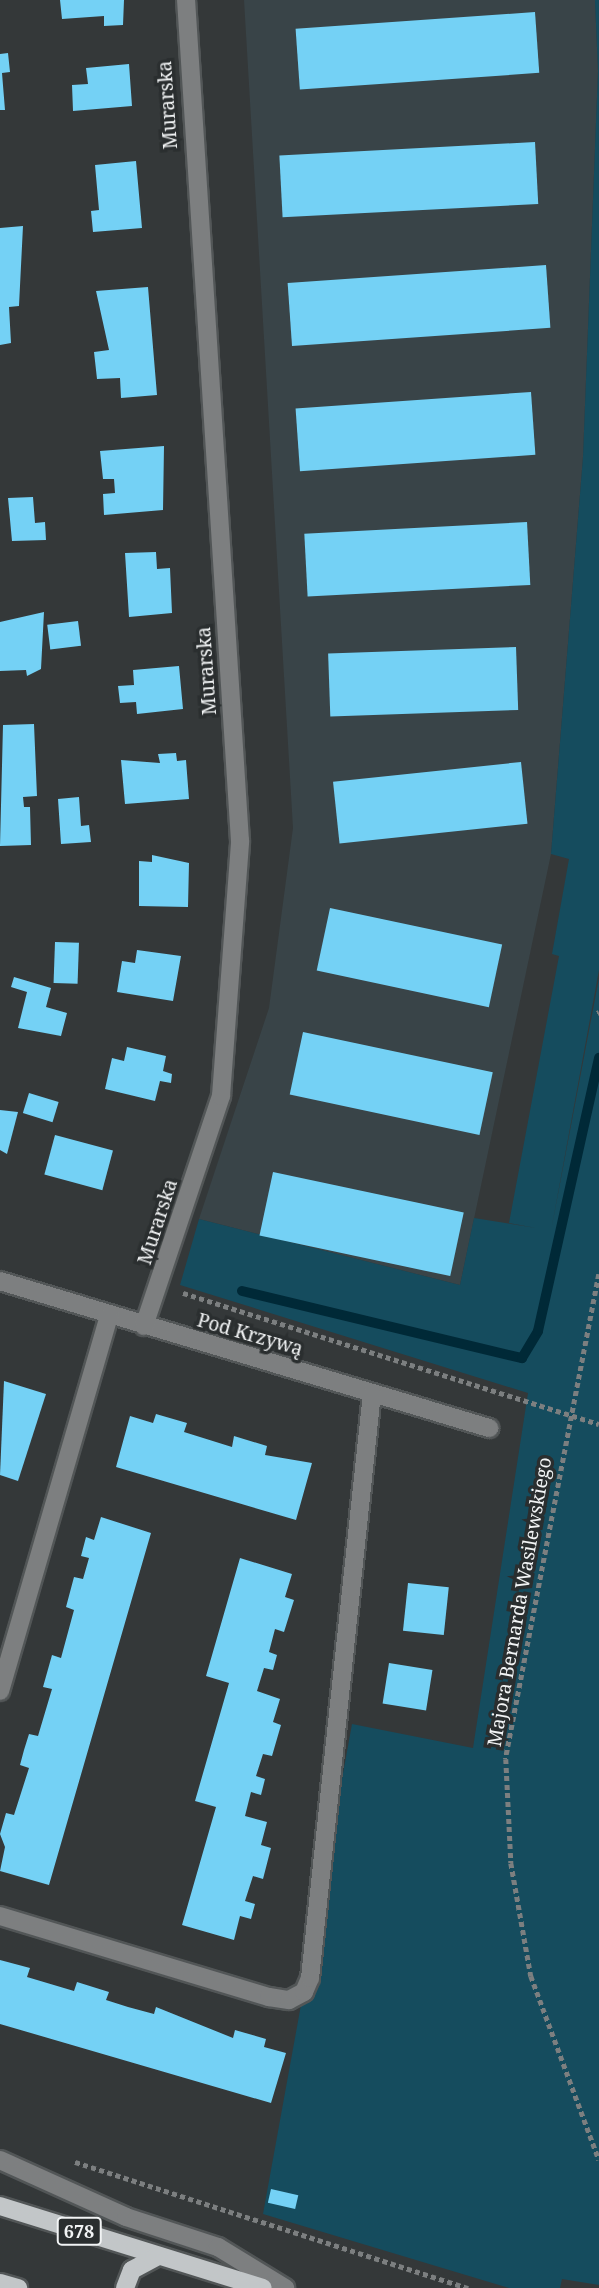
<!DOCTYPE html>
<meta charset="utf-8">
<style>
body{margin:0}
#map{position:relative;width:599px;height:2288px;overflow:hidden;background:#343839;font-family:"Noto Serif",serif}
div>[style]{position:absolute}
.built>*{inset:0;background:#394448}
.green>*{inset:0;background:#154c5e}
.stream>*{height:10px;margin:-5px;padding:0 5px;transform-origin:5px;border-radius:5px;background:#002937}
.building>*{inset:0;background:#74d1f5;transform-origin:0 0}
.path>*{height:4.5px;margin-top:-2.25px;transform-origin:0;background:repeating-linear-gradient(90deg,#7c7f80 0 5px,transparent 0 8.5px)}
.roads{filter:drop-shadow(2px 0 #525657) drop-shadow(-2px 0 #525657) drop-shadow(0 2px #525657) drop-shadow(0 -2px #525657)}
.minor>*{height:18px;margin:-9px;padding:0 9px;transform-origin:9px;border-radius:9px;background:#7d7f80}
.major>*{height:18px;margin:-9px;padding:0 9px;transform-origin:9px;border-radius:9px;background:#c2c6c8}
span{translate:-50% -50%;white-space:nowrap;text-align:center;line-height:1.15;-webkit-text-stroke:7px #2a2e2f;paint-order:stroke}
.shield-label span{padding:2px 5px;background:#2a2e2f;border:2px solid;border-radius:5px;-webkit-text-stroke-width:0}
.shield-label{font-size:18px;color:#f2f4f5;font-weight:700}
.street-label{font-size:19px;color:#f2f4f5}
</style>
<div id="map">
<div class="built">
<i style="clip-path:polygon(244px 0,595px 0,598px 71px,583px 457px,551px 854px,460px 1285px,199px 1219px,269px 1008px,293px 828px)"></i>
</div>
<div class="green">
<i style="clip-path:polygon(595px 0,599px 0,599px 970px,551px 1231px,599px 978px,599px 2285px,562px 2279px,560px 2288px,509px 2288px,263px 2214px,352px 1724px,473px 1748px,528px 1393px,180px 1285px,199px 1219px,460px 1285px,474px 1218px,536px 1228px,509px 1223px,559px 956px,552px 954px,569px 859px,551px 854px,583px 457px,598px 71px)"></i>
</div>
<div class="stream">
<i style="left:242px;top:1291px;width:288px;rotate:13.5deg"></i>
<i style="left:522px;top:1358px;width:31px;rotate:-59deg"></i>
<i style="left:538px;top:1331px;width:280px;rotate:-77.4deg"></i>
</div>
<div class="building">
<i style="clip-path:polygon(60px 0,124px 0,123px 25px,104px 26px,104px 16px,62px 19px)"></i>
<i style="left:535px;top:12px;width:61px;height:240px;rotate:86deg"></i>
<i style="clip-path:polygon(8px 53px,10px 72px,2px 73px,5px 110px,0 110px,0 54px)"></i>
<i style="clip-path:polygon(129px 64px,132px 106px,73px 111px,72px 85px,88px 84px,86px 68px)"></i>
<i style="left:535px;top:142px;width:62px;height:256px;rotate:87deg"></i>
<i style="clip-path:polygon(136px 161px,142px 228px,93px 232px,91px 211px,99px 210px,95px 165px)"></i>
<i style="clip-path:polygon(23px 226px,19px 306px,9px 307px,11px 343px,0 345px,0 228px)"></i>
<i style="left:546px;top:265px;width:63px;height:259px;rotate:86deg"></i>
<i style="clip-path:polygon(148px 287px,157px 395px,121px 398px,120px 378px,97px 379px,94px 352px,109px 350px,96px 291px)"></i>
<i style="left:531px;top:392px;width:63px;height:236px;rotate:86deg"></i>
<i style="clip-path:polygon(164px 446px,163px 510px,104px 515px,103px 494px,115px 493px,114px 479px,103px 479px,100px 451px)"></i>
<i style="clip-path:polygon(33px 497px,35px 523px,45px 522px,46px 540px,12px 541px,8px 498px)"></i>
<i style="left:527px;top:522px;width:63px;height:223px;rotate:87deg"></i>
<i style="clip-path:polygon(156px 552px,157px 569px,170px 568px,172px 613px,129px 617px,125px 553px)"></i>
<i style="clip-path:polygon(44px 612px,41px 669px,27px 676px,26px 670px,0 671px,0 622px)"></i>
<i style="left:78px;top:621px;width:25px;height:31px;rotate:83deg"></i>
<i style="left:516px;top:647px;width:63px;height:188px;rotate:88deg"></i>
<i style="clip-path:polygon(179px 666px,183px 709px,137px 714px,136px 702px,120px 703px,118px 686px,134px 685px,133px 670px)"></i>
<i style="clip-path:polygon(34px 724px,37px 796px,23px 797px,24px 807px,30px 807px,31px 845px,0 846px,3px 725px)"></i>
<i style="clip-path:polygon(176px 753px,177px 761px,186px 760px,189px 799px,125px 804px,121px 760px,160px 763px,158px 754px)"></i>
<i style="left:521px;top:762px;width:62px;height:189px;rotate:84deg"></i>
<i style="clip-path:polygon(79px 797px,81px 826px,89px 825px,91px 842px,61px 844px,58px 799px)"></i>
<i style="clip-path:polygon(152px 855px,189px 863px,188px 907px,139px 906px,139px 861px,152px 862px)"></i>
<i style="left:330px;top:908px;width:176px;height:64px;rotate:12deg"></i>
<i style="left:55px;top:942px;width:24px;height:41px;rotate:2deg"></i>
<i style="clip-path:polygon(137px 950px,181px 956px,173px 1001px,117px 992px,122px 961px,135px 963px)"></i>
<i style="clip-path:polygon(14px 977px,51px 988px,46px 1007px,67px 1013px,61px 1036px,18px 1028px,27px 992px,11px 987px)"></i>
<i style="left:303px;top:1032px;width:194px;height:64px;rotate:12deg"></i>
<i style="clip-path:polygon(127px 1047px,166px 1056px,163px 1071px,172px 1074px,171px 1083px,160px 1081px,155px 1101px,105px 1089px,112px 1058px,124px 1061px)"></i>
<i style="left:29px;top:1093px;width:31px;height:21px;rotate:17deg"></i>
<i style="clip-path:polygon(0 1110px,18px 1112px,7px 1154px,0 1150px)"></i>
<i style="left:55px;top:1135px;width:60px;height:41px;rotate:15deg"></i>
<i style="left:273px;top:1172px;width:195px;height:65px;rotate:12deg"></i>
<i style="clip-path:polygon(4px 1381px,46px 1394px,18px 1481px,0 1475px)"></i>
<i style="clip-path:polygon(156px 1414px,187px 1423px,184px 1432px,232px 1447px,234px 1436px,267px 1446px,265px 1455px,312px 1463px,296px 1520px,116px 1467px,130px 1416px,153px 1423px)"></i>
<i style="clip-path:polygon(101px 1517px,151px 1533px,49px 1885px,0 1871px,5px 1847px,0 1834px,6px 1813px,14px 1815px,29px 1768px,20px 1765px,24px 1750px,29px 1734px,38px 1736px,52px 1689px,43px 1687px,52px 1655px,61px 1658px,74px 1610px,66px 1607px,74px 1577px,83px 1579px,89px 1558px,81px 1556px,86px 1537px,94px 1540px)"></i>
<i style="clip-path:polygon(240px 1558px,292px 1574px,285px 1597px,294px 1600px,284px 1632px,275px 1629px,269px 1652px,277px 1655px,273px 1670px,264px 1668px,257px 1691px,280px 1699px,273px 1722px,281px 1725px,272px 1756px,263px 1754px,256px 1776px,265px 1779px,261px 1795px,251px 1792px,245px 1816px,267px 1822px,261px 1845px,271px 1848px,263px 1879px,253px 1876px,245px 1901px,255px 1904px,251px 1919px,240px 1916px,234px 1940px,182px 1925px,216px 1807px,195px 1801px,229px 1683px,206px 1676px)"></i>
<i style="left:408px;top:1583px;width:41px;height:48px;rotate:6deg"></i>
<i style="left:389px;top:1663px;width:44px;height:41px;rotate:9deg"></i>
<i style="clip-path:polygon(0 1960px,30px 1968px,27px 1977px,74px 1991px,77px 1982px,109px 1992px,106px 2000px,128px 2007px,154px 2014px,156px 2007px,233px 2038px,235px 2030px,266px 2039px,264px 2047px,286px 2053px,271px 2103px,0 2024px)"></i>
<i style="left:271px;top:2189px;width:28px;height:14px;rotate:13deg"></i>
</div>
<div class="path">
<i style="left:597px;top:1013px;width:2px;rotate:-27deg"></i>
<i style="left:599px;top:1274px;width:494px;rotate:100.9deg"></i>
<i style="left:506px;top:1759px;width:104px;rotate:87.2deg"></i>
<i style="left:511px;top:1863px;width:115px;rotate:80deg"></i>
<i style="left:531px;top:1976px;width:196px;rotate:69.7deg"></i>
<i style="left:183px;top:1293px;width:436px;rotate:17.5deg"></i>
<i style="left:75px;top:2162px;width:413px;rotate:17.8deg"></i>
</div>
<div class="roads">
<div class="minor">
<i style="left:0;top:1281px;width:511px;rotate:16.73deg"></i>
<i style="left:144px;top:1326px;width:243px;rotate:-71.5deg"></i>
<i style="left:221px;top:1096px;width:256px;rotate:-85.7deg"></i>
<i style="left:240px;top:841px;width:843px;rotate:-93.67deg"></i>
<i style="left:0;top:1691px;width:391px;rotate:-73.8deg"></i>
<i style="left:0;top:1916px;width:281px;rotate:16.8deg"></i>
<i style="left:269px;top:1997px;width:20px;rotate:9deg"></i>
<i style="left:289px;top:2000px;width:17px;rotate:-28deg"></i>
<i style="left:304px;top:1992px;width:15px;rotate:-67deg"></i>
<i style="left:310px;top:1978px;width:588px;rotate:-83.95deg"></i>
<i style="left:0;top:2160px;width:138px;rotate:24.3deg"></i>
<i style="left:126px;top:2217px;width:97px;rotate:18.1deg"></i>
<i style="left:218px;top:2247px;width:79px;rotate:31.5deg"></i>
</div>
<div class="major">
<i style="left:0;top:2206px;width:275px;rotate:17.3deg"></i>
<i style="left:0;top:2283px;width:19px;rotate:16deg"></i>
<i style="left:125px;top:2288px;width:19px;rotate:-69deg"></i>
<i style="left:132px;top:2270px;width:30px;rotate:-28deg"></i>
</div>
</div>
<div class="shield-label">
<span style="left:79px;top:2231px">678</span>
</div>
<div class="street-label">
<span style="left:168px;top:105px;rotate:-94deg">Murarska</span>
<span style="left:207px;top:671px;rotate:-94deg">Murarska</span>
<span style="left:158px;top:1222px;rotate:-72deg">Murarska</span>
<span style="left:250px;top:1335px;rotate:16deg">Pod Krzywą</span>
<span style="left:520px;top:1602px;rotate:-80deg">Majora Bernarda Wasilewskiego</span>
</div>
</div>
